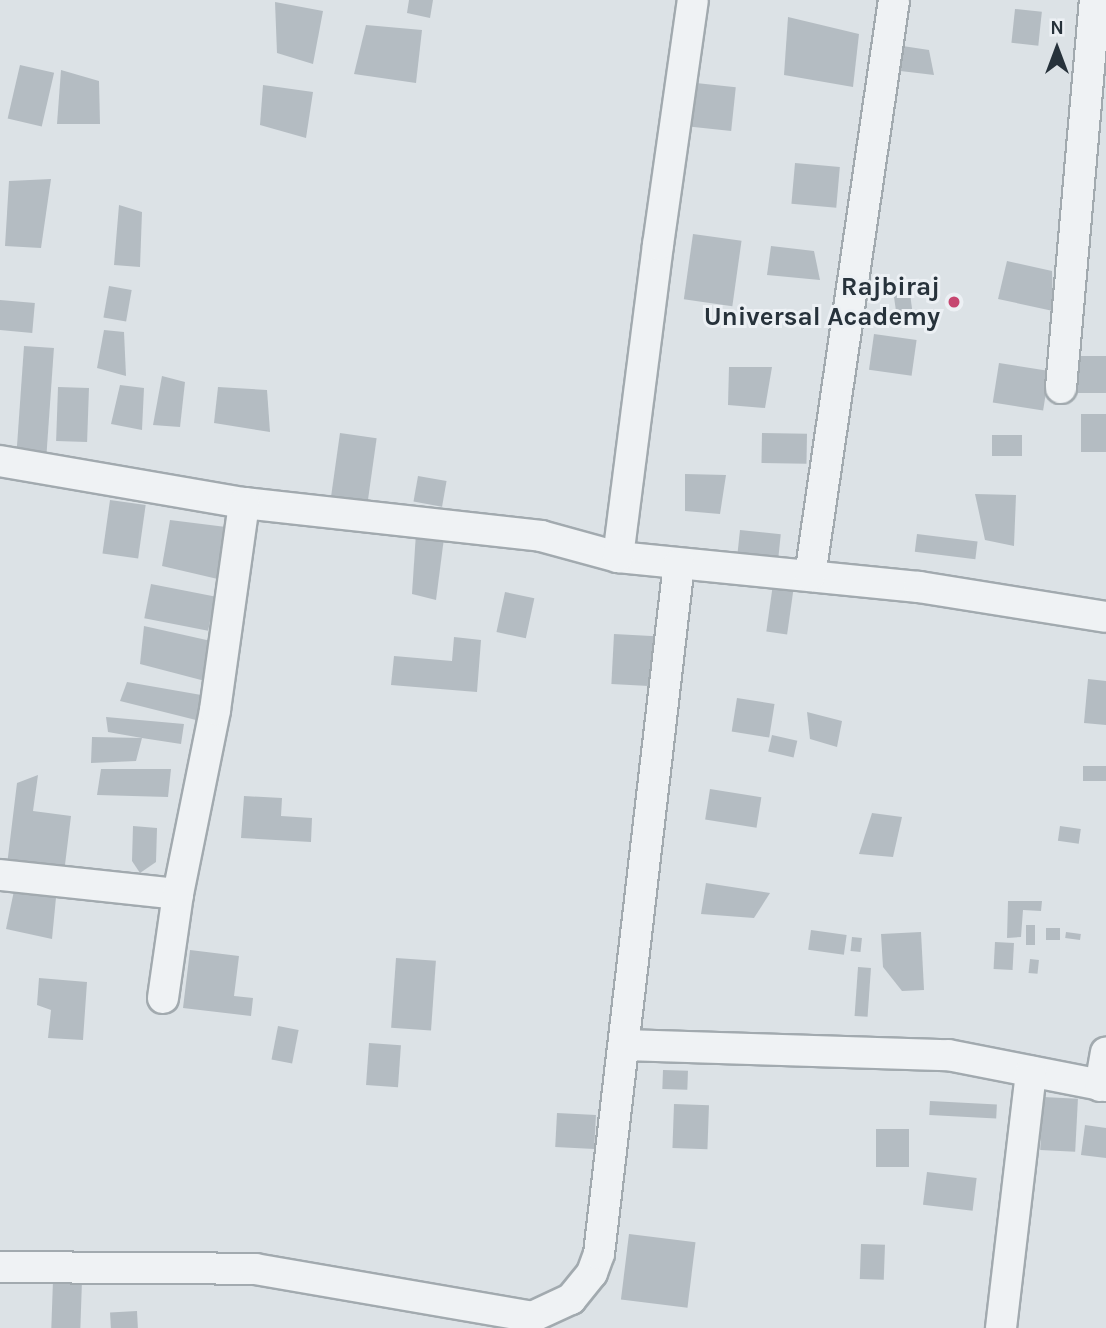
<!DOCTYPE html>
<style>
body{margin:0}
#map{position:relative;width:1106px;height:1328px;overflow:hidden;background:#dce2e6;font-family:Karla,sans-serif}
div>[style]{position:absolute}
.building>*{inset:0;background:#b4bcc2;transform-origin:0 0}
.roads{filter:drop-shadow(2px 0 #a2aaaf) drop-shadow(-2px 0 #a2aaaf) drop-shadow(0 2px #a2aaaf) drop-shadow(0 -2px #a2aaaf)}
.street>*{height:30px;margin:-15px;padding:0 15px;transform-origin:15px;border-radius:15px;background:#eff2f4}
.dots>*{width:19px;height:19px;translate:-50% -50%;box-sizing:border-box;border:4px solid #ecf0f4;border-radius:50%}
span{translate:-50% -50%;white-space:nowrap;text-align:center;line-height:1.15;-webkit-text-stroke:6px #ecf0f4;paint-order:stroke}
.poi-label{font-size:26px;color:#27323b;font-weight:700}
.right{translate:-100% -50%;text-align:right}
.north{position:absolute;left:1022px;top:14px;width:70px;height:70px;-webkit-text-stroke:5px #ecf0f4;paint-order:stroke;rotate:0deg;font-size:19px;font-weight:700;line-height:28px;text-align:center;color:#27323b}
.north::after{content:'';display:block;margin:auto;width:24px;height:32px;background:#27323b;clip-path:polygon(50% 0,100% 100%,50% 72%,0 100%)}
</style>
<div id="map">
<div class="building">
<i style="clip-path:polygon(409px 0,433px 0,430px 18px,407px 13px)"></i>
<i style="clip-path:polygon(275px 2px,323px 11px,313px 64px,277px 53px)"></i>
<i style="left:1015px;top:9px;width:27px;height:34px;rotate:6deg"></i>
<i style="clip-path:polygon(788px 17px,859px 34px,853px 87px,784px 75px)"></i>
<i style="clip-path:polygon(366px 25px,422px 30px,416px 83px,354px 74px)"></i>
<i style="clip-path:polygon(896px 45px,929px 50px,934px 75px,892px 70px)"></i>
<i style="left:20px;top:65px;width:35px;height:55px;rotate:13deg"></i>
<i style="clip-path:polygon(61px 70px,99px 81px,100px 124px,57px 124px)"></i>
<i style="left:696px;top:83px;width:40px;height:44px;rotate:6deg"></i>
<i style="clip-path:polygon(263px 85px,313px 92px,306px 138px,260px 125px)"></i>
<i style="left:795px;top:163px;width:45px;height:41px;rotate:5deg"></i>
<i style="clip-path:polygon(51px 179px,41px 248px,5px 246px,9px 181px)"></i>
<i style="clip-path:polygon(119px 205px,142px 212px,140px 267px,114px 265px)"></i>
<i style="left:693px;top:234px;width:49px;height:66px;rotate:8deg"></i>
<i style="clip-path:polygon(771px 246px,814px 251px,820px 280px,767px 275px)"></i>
<i style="clip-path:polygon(1007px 261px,1052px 271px,1053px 311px,998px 299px)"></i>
<i style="clip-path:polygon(892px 283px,909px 286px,913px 316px,897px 318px)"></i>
<i style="left:109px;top:286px;width:23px;height:32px;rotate:10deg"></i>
<i style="left:0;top:300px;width:35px;height:30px;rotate:5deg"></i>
<i style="clip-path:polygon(104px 330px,124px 332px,126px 376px,97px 368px)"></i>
<i style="left:874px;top:334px;width:43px;height:36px;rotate:8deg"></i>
<i style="left:24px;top:346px;width:30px;height:106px;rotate:4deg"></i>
<i style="left:1106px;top:356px;width:37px;height:28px;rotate:90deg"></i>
<i style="left:999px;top:363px;width:51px;height:40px;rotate:9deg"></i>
<i style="clip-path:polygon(729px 367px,772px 367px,765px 408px,728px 405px)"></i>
<i style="clip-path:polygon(162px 376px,185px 382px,180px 427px,153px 425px)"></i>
<i style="clip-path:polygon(120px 385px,144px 388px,142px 430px,111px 424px)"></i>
<i style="left:58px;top:387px;width:31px;height:54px;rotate:2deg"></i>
<i style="clip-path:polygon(218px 387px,267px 390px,270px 432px,214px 423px)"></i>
<i style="left:1081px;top:414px;width:25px;height:38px"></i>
<i style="left:340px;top:433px;width:37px;height:74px;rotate:8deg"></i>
<i style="left:762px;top:433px;width:45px;height:30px;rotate:1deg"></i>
<i style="left:992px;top:435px;width:30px;height:21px"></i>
<i style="clip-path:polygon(685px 474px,726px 475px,720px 514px,685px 511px)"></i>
<i style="left:418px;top:476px;width:29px;height:26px;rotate:10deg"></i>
<i style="clip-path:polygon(975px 494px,1016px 495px,1014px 546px,985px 540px)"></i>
<i style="left:110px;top:500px;width:36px;height:54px;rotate:8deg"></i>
<i style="clip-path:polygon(170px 520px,226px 527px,222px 580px,162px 566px)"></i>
<i style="left:740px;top:530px;width:41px;height:29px;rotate:6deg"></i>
<i style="clip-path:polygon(416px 533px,444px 538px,436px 600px,412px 594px)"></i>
<i style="left:917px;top:534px;width:61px;height:18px;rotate:7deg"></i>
<i style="left:151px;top:584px;width:65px;height:35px;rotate:11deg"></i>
<i style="left:773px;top:584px;width:21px;height:48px;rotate:8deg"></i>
<i style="left:505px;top:592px;width:30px;height:41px;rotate:12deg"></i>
<i style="clip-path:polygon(144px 626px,211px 641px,205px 681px,140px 664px)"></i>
<i style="left:614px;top:634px;width:42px;height:50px;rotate:3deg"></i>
<i style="clip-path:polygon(454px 637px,481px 640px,477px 692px,391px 685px,394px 656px,452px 661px)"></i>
<i style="clip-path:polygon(1088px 679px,1106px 681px,1106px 725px,1084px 723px)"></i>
<i style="clip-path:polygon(127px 682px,207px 696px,204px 722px,120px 701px)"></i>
<i style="left:737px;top:698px;width:38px;height:34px;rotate:9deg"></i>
<i style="clip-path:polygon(807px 712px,842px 721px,837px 747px,810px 739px)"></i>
<i style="clip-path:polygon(106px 717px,184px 724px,181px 744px,142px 738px,136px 761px,91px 763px,92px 737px,142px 738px,108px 732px)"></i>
<i style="left:772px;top:735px;width:26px;height:17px;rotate:13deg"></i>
<i style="left:1083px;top:766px;width:23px;height:15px"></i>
<i style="clip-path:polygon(101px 769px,171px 769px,168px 797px,97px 795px)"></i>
<i style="clip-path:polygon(38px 775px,33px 811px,71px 816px,64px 873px,7px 865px,17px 783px)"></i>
<i style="left:710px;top:789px;width:52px;height:31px;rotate:9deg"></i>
<i style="clip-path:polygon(244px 796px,282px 798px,281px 816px,312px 818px,311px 842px,241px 838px)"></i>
<i style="clip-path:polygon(872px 813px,902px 817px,893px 857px,859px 854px)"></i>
<i style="clip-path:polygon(133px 826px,157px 828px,156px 862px,140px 873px,132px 861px)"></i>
<i style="left:1060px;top:826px;width:21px;height:15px;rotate:8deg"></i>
<i style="clip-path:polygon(706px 883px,770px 893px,754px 918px,701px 914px)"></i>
<i style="clip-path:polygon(15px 886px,57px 887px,52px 939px,6px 929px)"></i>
<i style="clip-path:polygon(1008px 901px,1042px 901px,1041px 911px,1023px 910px,1021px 937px,1007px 938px)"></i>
<i style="left:1026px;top:925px;width:9px;height:20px"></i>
<i style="left:1046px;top:928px;width:14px;height:12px"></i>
<i style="left:811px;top:930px;width:36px;height:20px;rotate:8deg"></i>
<i style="clip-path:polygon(921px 932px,924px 990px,902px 991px,883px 967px,881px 934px)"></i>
<i style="left:1066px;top:932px;width:15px;height:6px;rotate:8deg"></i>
<i style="left:852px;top:937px;width:10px;height:14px;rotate:6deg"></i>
<i style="left:995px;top:942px;width:19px;height:27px;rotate:3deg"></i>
<i style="clip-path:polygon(190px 950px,239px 956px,234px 996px,253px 998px,251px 1016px,183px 1008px)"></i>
<i style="left:396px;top:958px;width:40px;height:70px;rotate:4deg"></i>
<i style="left:1030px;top:959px;width:9px;height:14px;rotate:6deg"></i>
<i style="left:858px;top:967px;width:13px;height:49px;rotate:4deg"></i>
<i style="clip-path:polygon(39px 978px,87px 982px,83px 1040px,48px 1038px,51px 1010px,37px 1005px)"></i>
<i style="left:278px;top:1026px;width:21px;height:34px;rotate:11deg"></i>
<i style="left:369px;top:1043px;width:32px;height:42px;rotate:4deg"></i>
<i style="left:663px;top:1070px;width:25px;height:19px;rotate:2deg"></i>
<i style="left:1043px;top:1097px;width:35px;height:53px;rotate:3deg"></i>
<i style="left:930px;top:1101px;width:67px;height:14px;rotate:3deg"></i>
<i style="left:674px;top:1104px;width:35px;height:44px;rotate:2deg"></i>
<i style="left:557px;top:1113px;width:39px;height:34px;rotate:3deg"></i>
<i style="clip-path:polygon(1085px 1125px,1106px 1128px,1106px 1158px,1081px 1155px)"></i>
<i style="left:876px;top:1129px;width:33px;height:38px"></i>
<i style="left:927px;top:1172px;width:50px;height:33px;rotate:7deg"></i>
<i style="left:629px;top:1234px;width:67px;height:66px;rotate:7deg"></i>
<i style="left:861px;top:1244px;width:24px;height:35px;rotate:2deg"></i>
<i style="left:53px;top:1280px;width:29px;height:48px;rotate:2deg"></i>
<i style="left:137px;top:1311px;width:17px;height:27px;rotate:87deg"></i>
</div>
<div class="roads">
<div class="street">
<i style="left:1061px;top:388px;width:389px;rotate:-85deg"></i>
<i style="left:0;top:461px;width:248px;rotate:9.8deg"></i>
<i style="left:244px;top:503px;width:299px;rotate:6.3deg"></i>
<i style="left:541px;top:536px;width:80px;rotate:15.3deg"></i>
<i style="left:618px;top:557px;width:302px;rotate:5.7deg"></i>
<i style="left:919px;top:587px;width:189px;rotate:9.1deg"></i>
<i style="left:618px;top:557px;width:315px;rotate:-82.7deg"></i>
<i style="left:658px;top:245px;width:247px;rotate:-81.9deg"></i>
<i style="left:810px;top:576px;width:582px;rotate:-81.7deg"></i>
<i style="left:0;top:875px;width:179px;rotate:6.1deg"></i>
<i style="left:163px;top:998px;width:105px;rotate:-81.8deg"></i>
<i style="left:178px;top:894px;width:188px;rotate:-78.6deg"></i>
<i style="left:215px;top:710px;width:209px;rotate:-82deg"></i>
<i style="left:624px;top:1045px;width:324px;rotate:1.8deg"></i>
<i style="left:948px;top:1055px;width:161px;rotate:11.1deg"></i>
<i style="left:1100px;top:1086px;width:34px;rotate:-80deg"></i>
<i style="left:0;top:1267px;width:255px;rotate:0.4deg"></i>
<i style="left:255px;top:1269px;width:281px;rotate:9.8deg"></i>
<i style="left:532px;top:1317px;width:43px;rotate:-24.8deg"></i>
<i style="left:571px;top:1299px;width:33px;rotate:-51deg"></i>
<i style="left:592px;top:1273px;width:20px;rotate:-70deg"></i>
<i style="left:599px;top:1254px;width:695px;rotate:-83.39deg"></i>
<i style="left:1001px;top:1328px;width:258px;rotate:-83.3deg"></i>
</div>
</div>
<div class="dots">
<i style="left:954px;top:302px;background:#c64670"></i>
</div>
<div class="poi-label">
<span class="right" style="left:940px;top:302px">Rajbiraj<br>Universal Academy</span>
</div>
<div class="north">N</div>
</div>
